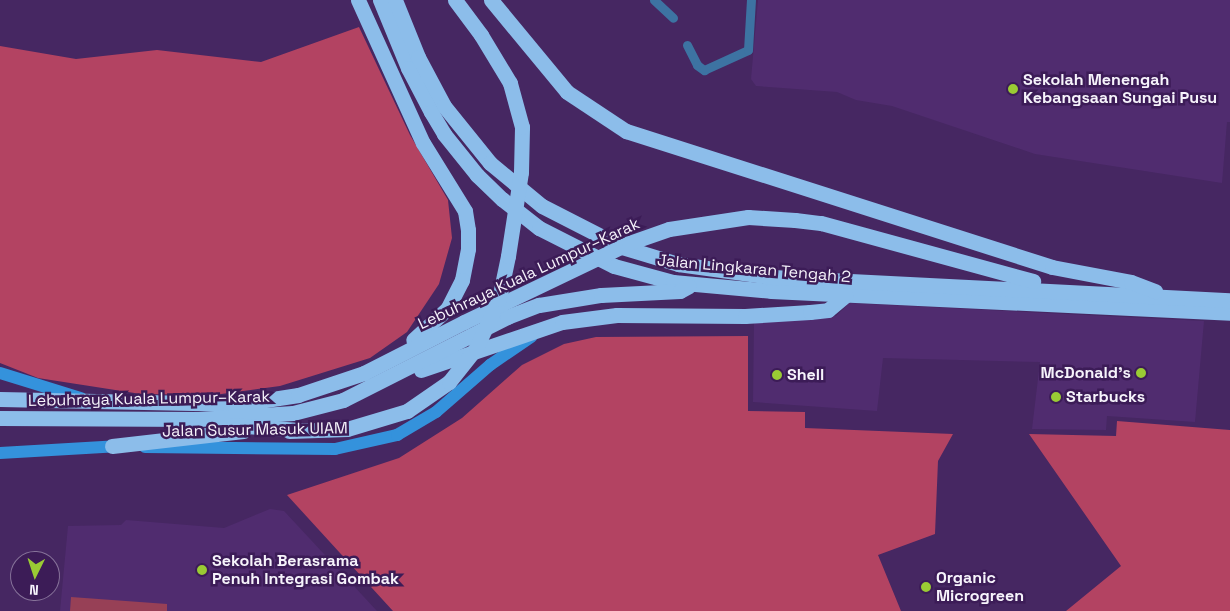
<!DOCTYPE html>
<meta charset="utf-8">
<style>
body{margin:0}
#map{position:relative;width:1230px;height:611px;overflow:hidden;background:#462762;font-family:"Space Grotesk",sans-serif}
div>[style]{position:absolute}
.built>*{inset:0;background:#502c6f}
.green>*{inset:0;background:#974056}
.forest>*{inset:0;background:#b34362}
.street>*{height:9px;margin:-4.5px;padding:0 4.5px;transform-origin:4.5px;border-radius:4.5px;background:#3d73a2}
.secondary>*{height:12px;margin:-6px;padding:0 6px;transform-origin:6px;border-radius:6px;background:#3492dc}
.highway>*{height:15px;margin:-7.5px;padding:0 7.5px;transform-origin:7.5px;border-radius:7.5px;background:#8cbdea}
.highway-bridge>*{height:15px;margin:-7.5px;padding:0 7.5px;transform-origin:7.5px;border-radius:7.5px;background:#8cbdea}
.dots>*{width:14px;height:14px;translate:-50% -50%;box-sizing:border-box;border:2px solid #3c1c57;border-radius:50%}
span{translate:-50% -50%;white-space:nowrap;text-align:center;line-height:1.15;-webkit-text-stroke:5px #3c1c57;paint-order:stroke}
.poi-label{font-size:16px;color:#f6f3fb;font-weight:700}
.left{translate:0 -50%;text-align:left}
.right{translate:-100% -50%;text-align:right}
.street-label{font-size:16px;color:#f6f3fb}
.north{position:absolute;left:10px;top:551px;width:50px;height:50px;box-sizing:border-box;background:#3c1c57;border:1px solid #867299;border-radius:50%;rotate:184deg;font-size:14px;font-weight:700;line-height:20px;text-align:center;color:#f6f3fb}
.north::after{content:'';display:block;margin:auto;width:18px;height:22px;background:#9acb34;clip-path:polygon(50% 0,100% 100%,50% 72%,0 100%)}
</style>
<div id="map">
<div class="built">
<i style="clip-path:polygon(758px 0,1230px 0,1230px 122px,1227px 122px,1222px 183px,1035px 154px,892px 106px,856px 100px,837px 92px,756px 86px,751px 79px)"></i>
<i style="clip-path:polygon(849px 303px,1204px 321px,1195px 422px,1107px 416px,1106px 430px,1032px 429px,1040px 362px,883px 358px,877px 411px,753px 402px,754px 322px,836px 316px)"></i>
<i style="clip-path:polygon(270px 509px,284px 511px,377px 611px,60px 611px,68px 526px,121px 525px,126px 520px,224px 528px)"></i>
</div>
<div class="green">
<i style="clip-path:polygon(71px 597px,167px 604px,167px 611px,70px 611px)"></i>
</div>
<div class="forest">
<i style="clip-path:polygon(359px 27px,410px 135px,448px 200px,452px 238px,439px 284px,407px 332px,370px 358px,280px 386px,214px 395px,141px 394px,38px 378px,0 363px,0 46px,76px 59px,157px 50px,261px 62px)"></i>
<i style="clip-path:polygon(748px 336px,748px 411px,805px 412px,805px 428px,953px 434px,938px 461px,935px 534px,878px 555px,901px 611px,393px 611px,287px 495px,399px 458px,462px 418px,522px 365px,564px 344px,596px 337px)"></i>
<i style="clip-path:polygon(1117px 421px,1230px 430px,1230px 611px,1066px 611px,1121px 566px,1029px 434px,1116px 436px)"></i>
</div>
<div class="street">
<i style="left:654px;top:0;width:26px;rotate:43deg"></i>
<i style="left:687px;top:45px;width:22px;rotate:63deg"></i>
<i style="left:697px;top:65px;width:9px;rotate:36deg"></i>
<i style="left:704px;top:70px;width:48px;rotate:-24.4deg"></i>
<i style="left:748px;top:50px;width:50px;rotate:-86.6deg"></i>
</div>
<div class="secondary">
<i style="left:0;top:373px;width:85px;rotate:17.2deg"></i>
<i style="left:145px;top:447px;width:190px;rotate:0.6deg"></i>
<i style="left:335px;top:449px;width:64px;rotate:-12.7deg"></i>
<i style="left:397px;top:435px;width:45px;rotate:-30.5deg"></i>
<i style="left:436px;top:412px;width:72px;rotate:-41deg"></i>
<i style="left:490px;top:365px;width:50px;rotate:-34.3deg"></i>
<i style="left:0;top:453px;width:120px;rotate:-3.3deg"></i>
</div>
<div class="highway">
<i style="left:358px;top:0;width:157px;rotate:65.6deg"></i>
<i style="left:423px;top:143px;width:80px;rotate:58.3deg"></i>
<i style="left:465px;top:211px;width:19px;rotate:81deg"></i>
<i style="left:468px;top:230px;width:19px;rotate:90deg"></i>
<i style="left:468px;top:249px;width:32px;rotate:101deg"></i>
<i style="left:462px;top:280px;width:31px;rotate:117deg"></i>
<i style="left:448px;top:308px;width:47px;rotate:137.6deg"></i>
<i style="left:380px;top:0;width:74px;rotate:67.6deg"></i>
<i style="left:408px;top:68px;width:50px;rotate:62.4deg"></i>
<i style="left:431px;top:112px;width:26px;rotate:59deg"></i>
<i style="left:444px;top:134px;width:53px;rotate:51.2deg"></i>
<i style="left:477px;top:175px;width:35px;rotate:44deg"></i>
<i style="left:502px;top:199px;width:47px;rotate:38.1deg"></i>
<i style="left:539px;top:228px;width:84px;rotate:26.9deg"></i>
<i style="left:614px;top:266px;width:61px;rotate:15.2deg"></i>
<i style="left:673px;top:282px;width:98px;rotate:5.2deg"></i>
<i style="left:771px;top:291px;width:460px;rotate:2.7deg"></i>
<i style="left:395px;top:0;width:61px;rotate:68deg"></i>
<i style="left:418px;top:57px;width:55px;rotate:62deg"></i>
<i style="left:444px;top:106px;width:73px;rotate:51.1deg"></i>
<i style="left:490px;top:163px;width:67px;rotate:39.6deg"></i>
<i style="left:542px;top:206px;width:90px;rotate:27.1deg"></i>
<i style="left:622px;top:247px;width:59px;rotate:16.9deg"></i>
<i style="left:678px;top:264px;width:95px;rotate:7.9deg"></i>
<i style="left:772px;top:277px;width:459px;rotate:2.9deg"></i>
<i style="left:455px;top:0;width:44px;rotate:53.4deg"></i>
<i style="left:491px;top:0;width:119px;rotate:50.4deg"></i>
<i style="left:567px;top:92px;width:71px;rotate:33.5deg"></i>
<i style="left:626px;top:131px;width:447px;rotate:17.7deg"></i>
<i style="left:1052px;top:267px;width:80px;rotate:10.8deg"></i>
<i style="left:1131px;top:282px;width:26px;rotate:21deg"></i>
<i style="left:795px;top:220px;width:26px;rotate:7deg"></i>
<i style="left:821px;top:223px;width:220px;rotate:15.3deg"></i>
<i style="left:421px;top:370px;width:149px;rotate:-18.8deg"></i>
<i style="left:562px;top:322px;width:55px;rotate:-7.3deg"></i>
<i style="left:617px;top:315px;width:128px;rotate:0.4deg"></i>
<i style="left:745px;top:316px;width:65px;rotate:-3.5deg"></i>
<i style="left:810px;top:312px;width:18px;rotate:-6deg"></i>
<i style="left:828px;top:310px;width:23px;rotate:-40deg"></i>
<i style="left:0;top:399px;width:240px;rotate:1.2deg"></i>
<i style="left:240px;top:404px;width:59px;rotate:-8.8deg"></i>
<i style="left:298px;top:395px;width:70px;rotate:-18.4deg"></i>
<i style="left:364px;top:373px;width:112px;rotate:-27deg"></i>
<i style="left:0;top:418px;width:199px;rotate:0.3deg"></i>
<i style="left:199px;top:419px;width:94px;rotate:-3.7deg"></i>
<i style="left:293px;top:413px;width:52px;rotate:-14.6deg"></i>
<i style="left:343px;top:400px;width:184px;rotate:-26.8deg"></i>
<i style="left:507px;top:317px;width:34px;rotate:-21deg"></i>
<i style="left:539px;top:305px;width:63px;rotate:-9.2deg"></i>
<i style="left:601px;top:295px;width:79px;rotate:-2.9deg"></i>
<i style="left:680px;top:291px;width:10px;rotate:-29deg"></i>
<i style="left:233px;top:425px;width:66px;rotate:4.3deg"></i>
<i style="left:289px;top:431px;width:58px;rotate:-2deg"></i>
<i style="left:347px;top:429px;width:63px;rotate:-16.7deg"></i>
<i style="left:112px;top:446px;width:132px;rotate:-6.5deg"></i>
</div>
<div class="highway-bridge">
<i style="left:464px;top:322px;width:183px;rotate:-25.6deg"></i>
<i style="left:629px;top:243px;width:42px;rotate:-19.3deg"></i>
<i style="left:669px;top:229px;width:80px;rotate:-8.6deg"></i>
<i style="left:748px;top:217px;width:47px;rotate:3.7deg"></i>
<i style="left:407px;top:411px;width:51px;rotate:-34.6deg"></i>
<i style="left:449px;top:382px;width:43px;rotate:-51.5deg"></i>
<i style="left:476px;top:348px;width:54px;rotate:-64.9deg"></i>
<i style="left:499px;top:299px;width:44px;rotate:-78.2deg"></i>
<i style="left:508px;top:256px;width:85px;rotate:-81.2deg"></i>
<i style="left:521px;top:172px;width:45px;rotate:-88.7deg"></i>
<i style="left:522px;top:127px;width:46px;rotate:-105.3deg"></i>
<i style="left:510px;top:83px;width:56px;rotate:-121.1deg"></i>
</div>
<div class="dots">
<i style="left:1013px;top:89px;background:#9acb34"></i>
<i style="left:1141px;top:373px;background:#9acb34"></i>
<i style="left:777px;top:375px;background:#9acb34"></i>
<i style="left:1056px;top:397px;background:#9acb34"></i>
<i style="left:202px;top:570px;background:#9acb34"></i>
<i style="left:926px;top:587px;background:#9acb34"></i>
</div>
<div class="poi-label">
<span class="left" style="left:1023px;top:89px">Sekolah Menengah<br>Kebangsaan Sungai Pusu</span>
<span class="right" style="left:1131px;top:373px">McDonald's</span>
<span class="left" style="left:787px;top:375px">Shell</span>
<span class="left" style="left:1066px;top:397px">Starbucks</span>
<span class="left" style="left:212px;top:570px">Sekolah Berasrama<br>Penuh Integrasi Gombak</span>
<span class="left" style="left:936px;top:587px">Organic<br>Microgreen</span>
</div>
<div class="street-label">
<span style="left:754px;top:269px;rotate:5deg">Jalan Lingkaran Tengah 2</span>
<span style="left:529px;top:274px;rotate:-25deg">Lebuhraya Kuala Lumpur–Karak</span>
<span style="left:149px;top:399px;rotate:-1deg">Lebuhraya Kuala Lumpur–Karak</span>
<span style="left:255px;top:430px;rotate:-1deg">Jalan Susur Masuk UIAM</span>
</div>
<div class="north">N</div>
</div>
